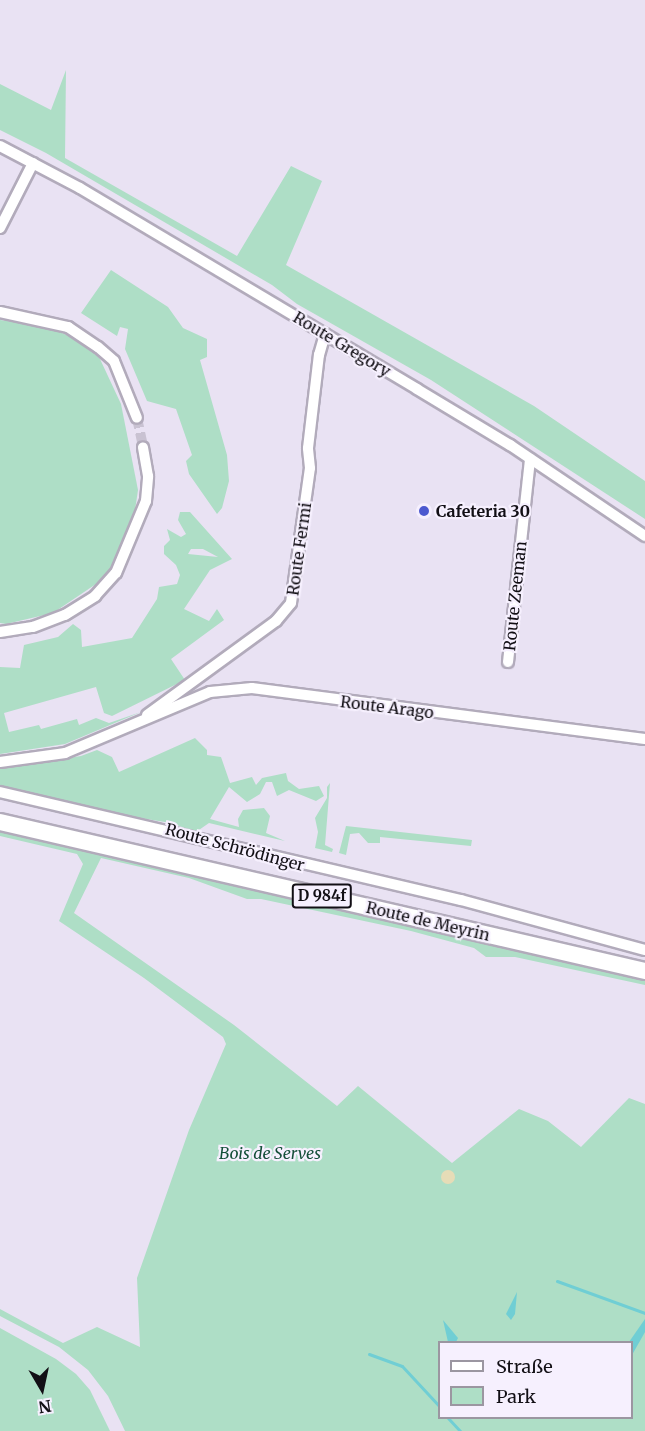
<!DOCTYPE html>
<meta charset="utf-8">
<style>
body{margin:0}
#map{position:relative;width:645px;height:1431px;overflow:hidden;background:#e9e2f3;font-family:Merriweather,serif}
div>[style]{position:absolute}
.green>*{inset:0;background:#aedec6}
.sand>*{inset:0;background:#e6dcb7}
.round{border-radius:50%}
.water>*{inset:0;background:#70ced4}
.stream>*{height:3px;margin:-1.5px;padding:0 1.5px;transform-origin:1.5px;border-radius:1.5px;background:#70ced4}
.minor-tunnel>*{height:10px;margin-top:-5px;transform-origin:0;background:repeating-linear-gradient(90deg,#c9c2d2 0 10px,transparent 0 15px)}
.roads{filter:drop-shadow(2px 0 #b2abbb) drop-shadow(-2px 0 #b2abbb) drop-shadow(0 2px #b2abbb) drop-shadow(0 -2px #b2abbb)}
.minor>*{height:10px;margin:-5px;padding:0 5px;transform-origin:5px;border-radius:5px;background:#fff}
.primary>*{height:16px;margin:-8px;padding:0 8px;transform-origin:8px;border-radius:8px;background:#fff}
.dots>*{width:16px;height:16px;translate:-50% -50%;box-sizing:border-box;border:3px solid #f6f0fe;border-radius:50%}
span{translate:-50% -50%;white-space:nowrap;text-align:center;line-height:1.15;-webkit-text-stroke:4.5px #f6f0fe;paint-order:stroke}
.shield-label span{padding:2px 4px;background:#f6f0fe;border:2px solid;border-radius:4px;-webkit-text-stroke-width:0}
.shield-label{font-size:15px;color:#120f15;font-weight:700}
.street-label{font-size:16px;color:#120f15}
.poi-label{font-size:16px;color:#120f15;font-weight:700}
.left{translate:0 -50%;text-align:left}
.park-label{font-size:16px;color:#134e38;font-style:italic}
.legend{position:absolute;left:438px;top:1341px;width:195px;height:78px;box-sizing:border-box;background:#f6f0fe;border:2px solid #9b96a1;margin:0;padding:8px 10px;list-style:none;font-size:18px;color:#120f15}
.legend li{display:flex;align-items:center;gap:12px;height:30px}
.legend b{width:30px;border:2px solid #9b96a1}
.north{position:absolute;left:12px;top:1359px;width:60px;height:60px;-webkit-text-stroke:4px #f6f0fe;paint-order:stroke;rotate:171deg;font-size:16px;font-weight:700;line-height:24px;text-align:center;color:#120f15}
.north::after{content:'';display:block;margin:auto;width:21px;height:27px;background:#120f15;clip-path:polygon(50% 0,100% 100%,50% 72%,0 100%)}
</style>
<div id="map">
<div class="green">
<i style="clip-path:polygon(66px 70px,65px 158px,237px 256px,291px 166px,322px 181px,286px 265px,534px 406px,645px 481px,645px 519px,431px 380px,297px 304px,272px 285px,46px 153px,0 130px,0 84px,51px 110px)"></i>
<i style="clip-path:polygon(111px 270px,168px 307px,183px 328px,207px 339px,207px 357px,200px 360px,227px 455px,229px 481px,222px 508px,217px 514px,189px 474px,186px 461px,192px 455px,176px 409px,147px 401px,125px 349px,128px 329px,120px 327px,117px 336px,81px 313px)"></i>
<i style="clip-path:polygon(0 320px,49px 327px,84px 343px,100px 359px,121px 404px,138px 490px,134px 517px,115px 563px,96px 584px,53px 613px,6px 624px,0 623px)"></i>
<i style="clip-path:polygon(evenodd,180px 512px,190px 512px,232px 559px,210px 570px,184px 609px,209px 621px,217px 609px,224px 620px,171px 659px,185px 680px,112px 716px,104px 713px,96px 687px,4px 713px,9px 732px,39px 725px,41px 729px,77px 719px,79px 725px,96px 718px,109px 723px,141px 712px,65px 744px,0 754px,0 667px,20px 668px,24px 645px,58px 637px,73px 624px,81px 630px,82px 647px,132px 638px,157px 599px,159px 587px,177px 584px,180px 575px,176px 565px,164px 554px,164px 546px,170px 540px,167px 529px,181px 537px,186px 534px,178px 520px,180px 512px,191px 549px,203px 549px,218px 557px,188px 554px,191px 549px)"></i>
<i style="clip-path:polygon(195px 738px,207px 750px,207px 755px,221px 757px,230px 783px,252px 777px,256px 785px,262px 778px,286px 773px,288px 781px,299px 789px,319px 786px,324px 796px,316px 801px,289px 790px,277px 796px,272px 782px,266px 782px,260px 794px,247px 802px,229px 787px,210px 819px,239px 827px,238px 819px,243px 810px,264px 808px,270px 816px,266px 833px,285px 841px,209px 823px,196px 832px,171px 823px,72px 807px,68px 802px,34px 794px,0 790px,0 769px,81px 756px,97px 750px,112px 757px,119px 772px)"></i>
<i style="clip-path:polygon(330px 783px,325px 845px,333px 849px,332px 852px,315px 848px,318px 832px,315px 818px,327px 798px,327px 787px)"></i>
<i style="clip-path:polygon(346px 826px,472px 840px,471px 846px,380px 837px,380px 843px,368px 843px,359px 833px,350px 834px,346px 855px,339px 853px)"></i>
<i style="clip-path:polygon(evenodd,0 829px,645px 979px,645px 985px,515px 957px,486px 957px,474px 948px,411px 931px,261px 899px,247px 899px,189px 878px,101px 858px,74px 913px,234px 1025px,337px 1106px,358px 1086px,452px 1163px,519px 1109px,548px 1121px,581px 1147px,629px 1098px,645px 1104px,645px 1431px,125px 1431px,108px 1396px,88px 1370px,59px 1347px,0 1316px,0 1309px,63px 1343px,97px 1327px,140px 1347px,137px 1278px,189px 1130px,226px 1044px,223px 1037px,144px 978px,59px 921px,83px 864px,77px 854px,0 836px,0 829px,440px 1342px,632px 1342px,632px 1418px,440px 1418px,440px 1342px)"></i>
<i style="clip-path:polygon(0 1328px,56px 1359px,76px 1374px,90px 1390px,110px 1431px,0 1431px)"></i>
</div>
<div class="sand">
<i class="round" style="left:441px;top:1170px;width:14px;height:14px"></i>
</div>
<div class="water">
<i style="clip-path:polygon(517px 1292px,515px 1314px,511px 1320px,506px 1314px)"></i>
<i style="clip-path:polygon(645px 1319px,645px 1332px,632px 1355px,629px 1342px)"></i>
<i style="clip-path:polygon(443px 1320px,458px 1338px,456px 1342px,448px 1342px)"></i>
</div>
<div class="stream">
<i style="left:557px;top:1281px;width:94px;rotate:20deg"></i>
<i style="left:369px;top:1354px;width:35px;rotate:20deg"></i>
<i style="left:402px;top:1366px;width:56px;rotate:47.2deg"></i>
<i style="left:448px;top:1418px;width:18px;rotate:47deg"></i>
</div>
<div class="minor-tunnel">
<i style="left:137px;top:418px;width:30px;rotate:78deg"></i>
</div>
<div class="roads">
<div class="minor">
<i style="left:0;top:146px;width:90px;rotate:27.7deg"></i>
<i style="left:80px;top:188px;width:392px;rotate:30.8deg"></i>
<i style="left:417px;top:389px;width:109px;rotate:31.1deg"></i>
<i style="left:510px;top:445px;width:163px;rotate:34deg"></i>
<i style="left:0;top:228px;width:73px;rotate:-63.1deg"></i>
<i style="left:0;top:312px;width:70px;rotate:12.4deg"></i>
<i style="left:68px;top:327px;width:36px;rotate:34deg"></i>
<i style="left:98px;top:347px;width:21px;rotate:41deg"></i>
<i style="left:114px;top:361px;width:61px;rotate:68deg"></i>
<i style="left:0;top:632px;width:33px;rotate:-9deg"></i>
<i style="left:33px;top:627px;width:34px;rotate:-21deg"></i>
<i style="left:65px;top:615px;width:36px;rotate:-32deg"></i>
<i style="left:95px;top:596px;width:31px;rotate:-48deg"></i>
<i style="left:116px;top:573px;width:78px;rotate:-67.4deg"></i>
<i style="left:146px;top:501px;width:25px;rotate:-85deg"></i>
<i style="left:148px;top:476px;width:29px;rotate:-100deg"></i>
<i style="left:508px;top:662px;width:204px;rotate:-83.8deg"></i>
<i style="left:147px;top:715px;width:160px;rotate:-36.1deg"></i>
<i style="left:276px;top:621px;width:23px;rotate:-50deg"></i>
<i style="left:291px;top:603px;width:136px;rotate:-82deg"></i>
<i style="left:310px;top:468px;width:20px;rotate:-96deg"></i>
<i style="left:308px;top:448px;width:94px;rotate:-83.3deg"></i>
<i style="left:319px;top:355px;width:22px;rotate:-74deg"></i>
<i style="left:0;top:762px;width:66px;rotate:-7.9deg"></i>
<i style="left:65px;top:753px;width:157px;rotate:-22.8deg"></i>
<i style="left:210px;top:692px;width:42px;rotate:-5.4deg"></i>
<i style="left:252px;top:688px;width:396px;rotate:7.4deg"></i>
<i style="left:0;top:792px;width:473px;rotate:13.2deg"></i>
<i style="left:461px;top:900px;width:191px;rotate:15.2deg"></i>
</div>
<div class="primary">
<i style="left:0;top:822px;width:662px;rotate:13.01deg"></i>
</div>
</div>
<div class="dots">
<i style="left:424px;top:511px;background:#4c59cf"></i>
</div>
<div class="shield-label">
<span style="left:322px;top:896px">D 984f</span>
</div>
<div class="street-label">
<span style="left:342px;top:344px;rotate:31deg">Route Gregory</span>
<span style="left:299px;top:549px;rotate:-82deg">Route Fermi</span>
<span style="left:515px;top:596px;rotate:-84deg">Route Zeeman</span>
<span style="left:387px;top:707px;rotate:7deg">Route Arago</span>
<span style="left:235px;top:847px;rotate:15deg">Route Schrödinger</span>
<span style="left:428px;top:921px;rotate:13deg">Route de Meyrin</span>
</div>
<div class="poi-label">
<span class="left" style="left:436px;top:511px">Cafeteria 30</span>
</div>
<div class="park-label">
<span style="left:270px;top:1153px">Bois de Serves</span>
</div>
<ul class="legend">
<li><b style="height:8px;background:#fff"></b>Straße</li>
<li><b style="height:16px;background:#aedec6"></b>Park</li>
</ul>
<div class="north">N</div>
</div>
